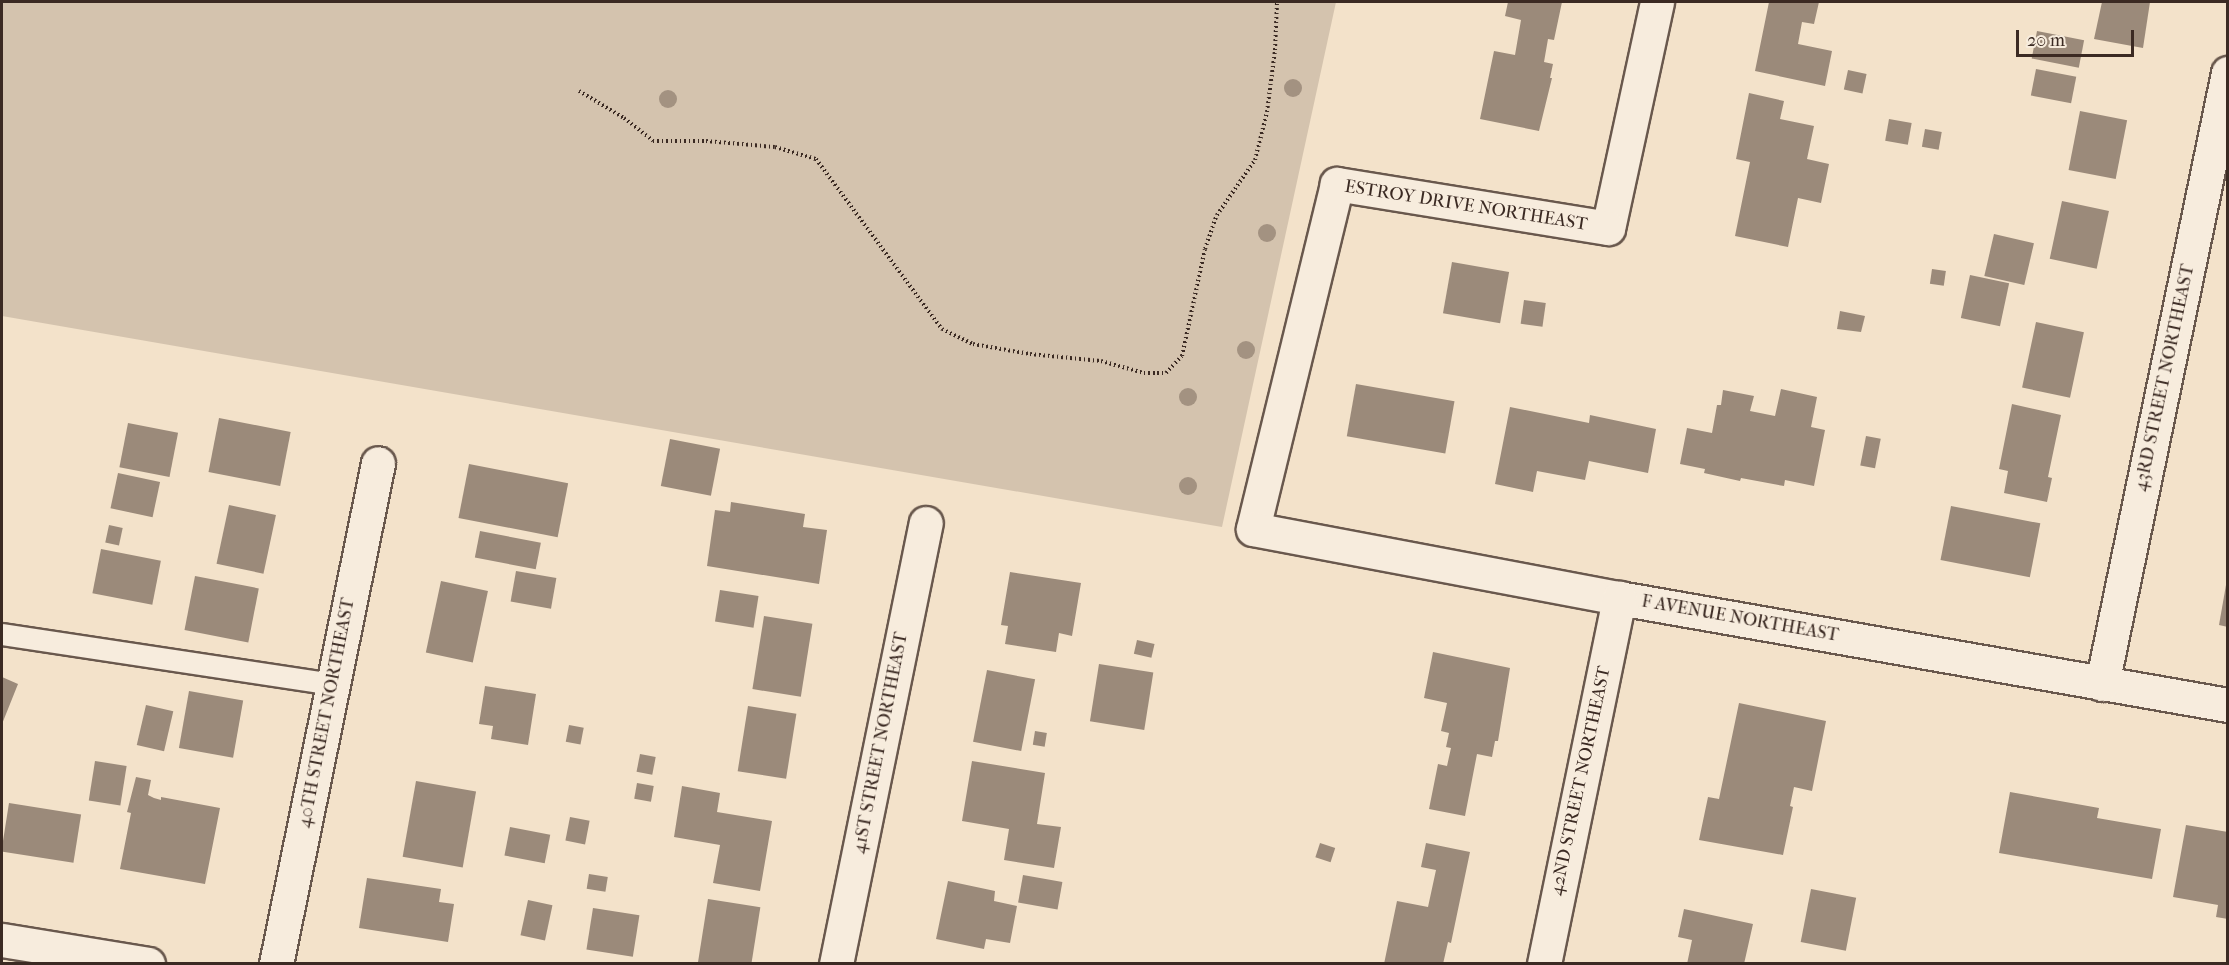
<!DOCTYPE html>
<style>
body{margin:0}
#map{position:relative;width:2229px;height:965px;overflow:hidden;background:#f3e2ca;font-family:"IM FELL French Canon",serif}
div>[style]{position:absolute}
.green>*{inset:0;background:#d4c3ae}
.building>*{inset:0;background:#9b8a7a;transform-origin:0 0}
.path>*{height:4px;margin-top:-2px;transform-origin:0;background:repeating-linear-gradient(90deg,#3b2a23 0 1.5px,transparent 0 4.5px)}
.roads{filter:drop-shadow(2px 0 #69584d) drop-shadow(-2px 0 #69584d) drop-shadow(0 2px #69584d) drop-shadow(0 -2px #69584d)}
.service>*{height:21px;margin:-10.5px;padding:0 10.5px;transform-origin:10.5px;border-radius:10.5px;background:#f7ecdd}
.minor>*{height:33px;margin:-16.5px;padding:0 16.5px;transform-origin:16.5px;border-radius:16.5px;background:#f7ecdd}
.trees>*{width:18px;height:18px;margin:-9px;border-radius:50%;background:#a39281}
span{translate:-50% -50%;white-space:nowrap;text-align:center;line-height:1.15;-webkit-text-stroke:5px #f7ecdd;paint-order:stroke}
.street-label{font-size:18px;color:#3b2a23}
.frame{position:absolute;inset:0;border:3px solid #3b2a23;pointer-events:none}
.scale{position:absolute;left:2016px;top:30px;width:118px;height:27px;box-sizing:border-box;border:3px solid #3b2a23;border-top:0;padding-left:8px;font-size:18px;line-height:21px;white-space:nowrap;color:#3b2a23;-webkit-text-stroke:4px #f7ecdd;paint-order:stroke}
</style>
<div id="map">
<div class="green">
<i style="clip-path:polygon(2px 2px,1336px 2px,1222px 527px,2px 316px)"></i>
</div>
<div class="building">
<i style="clip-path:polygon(1508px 2px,1562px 2px,1554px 40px,1548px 39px,1544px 62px,1553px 64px,1550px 78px,1552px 78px,1539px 131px,1480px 119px,1494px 51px,1515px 55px,1521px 20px,1505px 16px)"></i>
<i style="clip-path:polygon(1769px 2px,1819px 2px,1814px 24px,1802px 22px,1798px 44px,1832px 51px,1825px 86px,1755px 71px)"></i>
<i style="clip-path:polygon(2102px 2px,2150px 2px,2143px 48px,2094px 39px)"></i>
<i style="left:2037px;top:31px;width:48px;height:28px;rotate:11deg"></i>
<i style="left:2036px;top:69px;width:41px;height:27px;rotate:11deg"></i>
<i style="left:1848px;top:70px;width:19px;height:20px;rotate:12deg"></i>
<i style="clip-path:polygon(1749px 93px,1784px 101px,1780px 119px,1814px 126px,1807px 159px,1829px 164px,1821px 203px,1798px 198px,1788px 247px,1735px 236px,1750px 162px,1736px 159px)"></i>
<i style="left:2080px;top:111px;width:48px;height:60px;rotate:11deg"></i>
<i style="left:1889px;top:119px;width:23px;height:22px;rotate:10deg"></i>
<i style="left:1925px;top:129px;width:17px;height:18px;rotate:10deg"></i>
<i style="left:2062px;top:201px;width:48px;height:59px;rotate:12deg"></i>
<i style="left:1994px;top:234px;width:41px;height:43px;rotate:13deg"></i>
<i style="left:1452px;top:262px;width:58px;height:52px;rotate:10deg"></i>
<i style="left:1932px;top:269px;width:14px;height:15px;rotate:8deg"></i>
<i style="left:1970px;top:275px;width:40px;height:44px;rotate:12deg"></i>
<i style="left:1524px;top:300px;width:22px;height:24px;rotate:8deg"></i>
<i style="clip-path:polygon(1840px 311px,1865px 316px,1861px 332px,1837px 329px)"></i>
<i style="left:2036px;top:322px;width:49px;height:67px;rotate:12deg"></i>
<i style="left:1356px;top:384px;width:100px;height:53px;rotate:10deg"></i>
<i style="clip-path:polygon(1781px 389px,1817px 397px,1811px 427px,1825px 430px,1814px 486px,1785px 480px,1784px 486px,1741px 478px,1740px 481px,1704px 473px,1705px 469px,1680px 464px,1687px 428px,1712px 433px,1717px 405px,1721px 405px,1723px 390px,1754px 396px,1750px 411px,1775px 416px)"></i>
<i style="clip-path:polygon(2012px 404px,2061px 415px,2048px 477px,2052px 478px,2047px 502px,2004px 493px,2008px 471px,1999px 469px)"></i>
<i style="clip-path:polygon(1510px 407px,1589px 423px,1590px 415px,1656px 429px,1648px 473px,1589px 461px,1585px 480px,1537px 471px,1533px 492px,1495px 484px)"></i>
<i style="left:219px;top:418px;width:73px;height:55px;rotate:11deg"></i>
<i style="left:128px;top:423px;width:51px;height:45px;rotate:11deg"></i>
<i style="left:1866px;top:436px;width:15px;height:30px;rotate:11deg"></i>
<i style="left:670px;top:439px;width:51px;height:48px;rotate:11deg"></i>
<i style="left:469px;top:464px;width:101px;height:55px;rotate:11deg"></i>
<i style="left:118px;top:473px;width:43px;height:36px;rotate:12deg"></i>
<i style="clip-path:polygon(731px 502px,805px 514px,803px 527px,827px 530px,819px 584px,707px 566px,715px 510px,730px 512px)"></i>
<i style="left:229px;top:505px;width:48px;height:60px;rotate:12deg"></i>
<i style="left:1951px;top:506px;width:91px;height:55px;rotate:11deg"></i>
<i style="left:109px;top:525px;width:14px;height:18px;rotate:12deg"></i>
<i style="left:480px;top:531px;width:62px;height:27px;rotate:11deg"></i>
<i style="left:101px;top:549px;width:61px;height:45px;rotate:11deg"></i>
<i style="left:516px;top:571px;width:41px;height:31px;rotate:10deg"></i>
<i style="clip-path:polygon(1010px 572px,1081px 583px,1072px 636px,1059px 633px,1056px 652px,1005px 644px,1008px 626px,1001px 625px)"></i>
<i style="left:195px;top:576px;width:65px;height:55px;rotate:11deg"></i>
<i style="left:441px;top:581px;width:48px;height:73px;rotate:12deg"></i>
<i style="clip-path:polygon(2226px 585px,2228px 585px,2228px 627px,2219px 625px)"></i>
<i style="left:720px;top:590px;width:39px;height:32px;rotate:9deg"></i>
<i style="left:764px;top:616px;width:49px;height:74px;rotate:9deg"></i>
<i style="left:1137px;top:640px;width:18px;height:14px;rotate:13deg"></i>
<i style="clip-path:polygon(1433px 652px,1510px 668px,1498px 741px,1495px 741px,1492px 757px,1477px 754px,1465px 816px,1429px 809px,1438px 764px,1447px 766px,1451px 748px,1446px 747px,1449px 733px,1441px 731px,1447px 703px,1424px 698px)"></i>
<i style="left:1099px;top:664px;width:55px;height:58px;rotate:9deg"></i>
<i style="left:987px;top:670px;width:49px;height:73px;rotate:11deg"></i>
<i style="clip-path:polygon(2px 677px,18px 684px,2px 724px)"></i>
<i style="clip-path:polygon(485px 686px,536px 694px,528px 745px,491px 739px,493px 726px,479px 724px)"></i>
<i style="left:189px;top:691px;width:55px;height:58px;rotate:10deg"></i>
<i style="clip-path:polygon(1739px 703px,1826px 721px,1812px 791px,1794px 787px,1790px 806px,1793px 807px,1783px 855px,1699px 840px,1708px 797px,1719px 799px)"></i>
<i style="left:146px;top:705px;width:28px;height:41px;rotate:13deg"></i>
<i style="left:748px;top:706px;width:49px;height:66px;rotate:9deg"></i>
<i style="left:569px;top:725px;width:15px;height:17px;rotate:11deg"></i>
<i style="left:1035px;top:731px;width:12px;height:14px;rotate:9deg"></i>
<i style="left:640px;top:754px;width:16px;height:18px;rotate:11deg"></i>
<i style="left:95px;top:761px;width:32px;height:40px;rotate:9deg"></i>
<i style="clip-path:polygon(972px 761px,1045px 773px,1037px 824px,1061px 827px,1054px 868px,1004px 860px,1009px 829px,962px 821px)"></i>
<i style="clip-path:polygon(136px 777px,151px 780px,148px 795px,154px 798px,161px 800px,161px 797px,220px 808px,205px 884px,120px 869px,131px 813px,127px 812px)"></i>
<i style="left:416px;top:781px;width:61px;height:77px;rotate:10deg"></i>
<i style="left:637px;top:783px;width:17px;height:16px;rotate:10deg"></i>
<i style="clip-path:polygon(682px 786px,720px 793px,717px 812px,772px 821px,760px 891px,713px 883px,720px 845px,674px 837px)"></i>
<i style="clip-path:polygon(2010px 792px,2099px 808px,2097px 818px,2161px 829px,2152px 879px,1999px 853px)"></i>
<i style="left:9px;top:803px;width:73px;height:49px;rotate:9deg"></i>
<i style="left:570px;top:817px;width:20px;height:24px;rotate:11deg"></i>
<i style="clip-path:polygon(2186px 825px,2228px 832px,2228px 919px,2216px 917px,2218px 905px,2173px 897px)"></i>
<i style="left:510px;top:827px;width:41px;height:29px;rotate:11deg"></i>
<i style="left:1320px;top:843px;width:16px;height:15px;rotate:18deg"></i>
<i style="clip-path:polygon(1426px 843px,1470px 852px,1451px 943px,1448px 942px,1443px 964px,1384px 964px,1397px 901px,1428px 907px,1436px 870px,1421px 867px)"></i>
<i style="left:589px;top:874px;width:19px;height:15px;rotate:9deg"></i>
<i style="left:1023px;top:875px;width:40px;height:28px;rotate:10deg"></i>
<i style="clip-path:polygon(367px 878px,441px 889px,439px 902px,454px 904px,448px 942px,359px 928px)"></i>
<i style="clip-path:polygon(948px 881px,995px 891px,994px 901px,1017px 906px,1010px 943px,986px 939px,984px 949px,936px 939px)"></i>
<i style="left:1811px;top:889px;width:46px;height:54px;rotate:11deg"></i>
<i style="left:708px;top:899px;width:53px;height:66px;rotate:9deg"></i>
<i style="left:528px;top:900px;width:25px;height:36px;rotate:12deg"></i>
<i style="left:593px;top:908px;width:47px;height:42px;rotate:9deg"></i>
<i style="clip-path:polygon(1684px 909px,1753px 924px,1744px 964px,1687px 964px,1692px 940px,1678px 937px)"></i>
</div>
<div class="path">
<i style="left:579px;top:91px;width:52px;rotate:31deg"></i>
<i style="left:624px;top:118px;width:37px;rotate:38deg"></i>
<i style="left:653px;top:141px;width:53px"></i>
<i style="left:706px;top:141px;width:69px;rotate:5deg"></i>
<i style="left:775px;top:147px;width:43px;rotate:16.3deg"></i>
<i style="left:816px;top:159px;width:212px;rotate:53.5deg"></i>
<i style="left:942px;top:329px;width:34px;rotate:26deg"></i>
<i style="left:973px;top:344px;width:58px;rotate:10deg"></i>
<i style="left:1030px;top:354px;width:71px;rotate:5.6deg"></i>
<i style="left:1101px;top:361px;width:45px;rotate:15.6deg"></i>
<i style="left:1144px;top:373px;width:22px"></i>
<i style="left:1166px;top:373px;width:23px;rotate:-47deg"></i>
<i style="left:1182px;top:356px;width:109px;rotate:-77.9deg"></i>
<i style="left:1205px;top:249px;width:36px;rotate:-71deg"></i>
<i style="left:1217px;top:215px;width:67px;rotate:-55.4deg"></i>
<i style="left:1255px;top:160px;width:49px;rotate:-76deg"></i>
<i style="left:1267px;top:112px;width:63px;rotate:-82.6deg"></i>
<i style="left:1275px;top:50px;width:48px;rotate:-87.6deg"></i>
</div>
<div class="roads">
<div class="service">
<i style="left:2px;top:634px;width:335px;rotate:8.6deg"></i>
</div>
<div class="minor">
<i style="left:1657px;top:2px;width:231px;rotate:102.2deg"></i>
<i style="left:1608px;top:228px;width:275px;rotate:-170.8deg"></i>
<i style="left:1337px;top:184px;width:355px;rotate:103.7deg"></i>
<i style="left:1253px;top:529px;width:372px;rotate:10.7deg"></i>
<i style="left:1619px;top:598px;width:618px;rotate:9.97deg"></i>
<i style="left:2102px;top:684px;width:624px;rotate:-78.35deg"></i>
<i style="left:2px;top:940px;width:148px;rotate:9.3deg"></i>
<i style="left:276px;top:964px;width:511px;rotate:-78.49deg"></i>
<i style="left:836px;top:964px;width:450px;rotate:-78.5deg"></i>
<i style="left:1544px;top:964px;width:374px;rotate:-78.4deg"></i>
</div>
</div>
<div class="trees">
<i style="left:1293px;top:88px"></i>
<i style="left:668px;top:99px"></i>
<i style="left:1267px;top:233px"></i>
<i style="left:1246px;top:350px"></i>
<i style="left:1188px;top:397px"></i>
<i style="left:1188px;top:486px"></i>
</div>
<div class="street-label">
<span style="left:1466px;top:206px;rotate:9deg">ESTROY DRIVE NORTHEAST</span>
<span style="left:2165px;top:378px;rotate:-78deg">43RD STREET NORTHEAST</span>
<span style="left:1740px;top:619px;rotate:10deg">F AVENUE NORTHEAST</span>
<span style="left:327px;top:713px;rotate:-79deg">40TH STREET NORTHEAST</span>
<span style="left:881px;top:743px;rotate:-79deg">41ST STREET NORTHEAST</span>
<span style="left:1581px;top:781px;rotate:-78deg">42ND STREET NORTHEAST</span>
</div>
<div class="frame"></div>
<div class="scale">20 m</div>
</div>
